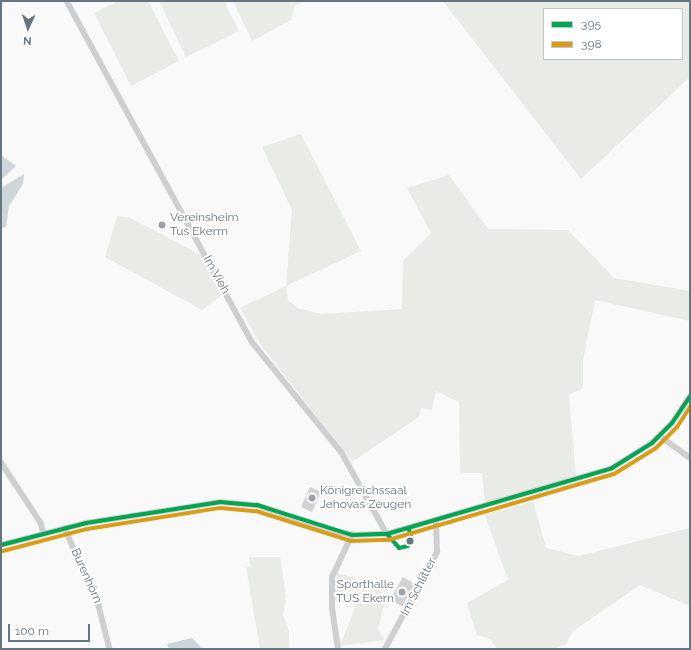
<!DOCTYPE html>
<meta charset="utf-8">
<style>
body{margin:0}
#map{position:relative;width:691px;height:650px;overflow:hidden;background:#f9f9f9;font-family:Raleway,sans-serif}
div>[style]{position:absolute}
.green>*{inset:0;background:#e8ebe6}
.water>*{inset:0;background:#ced6d9}
.building>*{inset:0;background:#d0d2d3;transform-origin:0 0}
.minor>*{height:5.5px;margin:-2.75px;padding:0 2.75px;transform-origin:2.75px;border-radius:2.75px;background:#cecfd0}
.bus-1>*{height:4px;margin:-2px;padding:0 2px;transform-origin:2px;border-radius:2px;background:#00a651}
.bus-2>*{height:4px;margin:-2px;padding:0 2px;transform-origin:2px;border-radius:2px;background:#da9c1a}
.dots>*{width:11px;height:11px;translate:-50% -50%;box-sizing:border-box;border:2px solid #fff;border-radius:50%}
span{translate:-50% -50%;white-space:nowrap;text-align:center;line-height:1.15;-webkit-text-stroke:4px #fff;paint-order:stroke}
.poi-label{font-size:12px;color:#657683}
.left{translate:0 -50%;text-align:left}
.right{translate:-100% -50%;text-align:right}
.street-label{font-size:12px;color:#657683}
.frame{position:absolute;inset:0;border:2px solid #657683;pointer-events:none}
.legend{position:absolute;left:543px;top:8px;width:140px;height:52px;box-sizing:border-box;background:#fff;border:1px solid #c1c8cd;margin:0;padding:5px 7px;list-style:none;font-size:12px;color:#657683}
.legend li{display:flex;align-items:center;gap:8px;height:20px}
.legend b{width:20px;border:1px solid #c1c8cd}
.north{position:absolute;left:8px;top:8px;width:40px;height:40px;-webkit-text-stroke:3px #fff;paint-order:stroke;rotate:183deg;font-size:11px;font-weight:700;line-height:16px;text-align:center;color:#657683}
.north::after{content:'';display:block;margin:auto;width:14px;height:18px;background:#657683;clip-path:polygon(50% 0,100% 100%,50% 72%,0 100%)}
.scale{position:absolute;left:8px;top:624px;width:82px;height:18px;box-sizing:border-box;border:2px solid #657683;border-top:0;padding-left:5px;font-size:12px;line-height:14px;white-space:nowrap;color:#657683;-webkit-text-stroke:3px #fff;paint-order:stroke}
</style>
<div id="map">
<div class="green">
<i style="clip-path:polygon(118px 1px,148px 1px,179px 61px,131px 86px,94px 13px)"></i>
<i style="clip-path:polygon(159px 1px,224px 1px,239px 31px,186px 57px)"></i>
<i style="clip-path:polygon(233px 1px,305px 1px,295px 6px,291px 20px,252px 41px)"></i>
<i style="clip-path:polygon(evenodd,443px 1px,690px 1px,690px 77px,581px 179px,443px 1px,544px 9px,682px 9px,682px 59px,544px 59px,544px 9px)"></i>
<i style="clip-path:polygon(301px 134px,361px 251px,286px 286px,288px 300px,298px 308px,321px 314px,402px 309px,403px 261px,431px 233px,407px 188px,449px 175px,488px 229px,568px 230px,614px 278px,690px 291px,690px 321px,595px 300px,583px 360px,583px 388px,569px 395px,576px 476px,485px 503px,482px 473px,460px 473px,459px 402px,436px 391px,432px 410px,421px 408px,419px 417px,352px 462px,260px 344px,240px 308px,286px 286px,292px 210px,262px 147px)"></i>
<i style="clip-path:polygon(117px 216px,130px 218px,203px 256px,223px 294px,202px 310px,105px 257px)"></i>
<i style="clip-path:polygon(533px 501px,546px 548px,579px 556px,690px 528px,690px 606px,640px 585px,573px 631px,566px 644px,553px 649px,497px 649px,490px 639px,477px 635px,467px 603px,508px 580px,485px 515px)"></i>
<i style="clip-path:polygon(249px 557px,280px 557px,286px 596px,283px 615px,289px 631px,289px 649px,260px 649px,246px 567px,251px 567px)"></i>
<i style="clip-path:polygon(337px 573px,354px 578px,346px 603px,334px 600px)"></i>
<i style="clip-path:polygon(365px 582px,372px 583px,386px 597px,378px 629px,385px 640px,340px 646px)"></i>
</div>
<div class="water">
<i style="clip-path:polygon(1px 155px,16px 166px,1px 180px)"></i>
<i style="clip-path:polygon(24px 174px,23px 184px,9px 206px,6px 227px,1px 228px,1px 188px)"></i>
<i style="clip-path:polygon(192px 638px,203px 649px,169px 649px,167px 644px)"></i>
</div>
<div class="building">
<i style="left:310px;top:487px;width:12px;height:22px;rotate:24deg"></i>
<i style="left:403px;top:577px;width:14px;height:26px;rotate:30deg"></i>
</div>
<div class="minor">
<i style="left:67px;top:1px;width:389px;rotate:61.5deg"></i>
<i style="left:253px;top:343px;width:141px;rotate:51deg"></i>
<i style="left:342px;top:453px;width:93px;rotate:60.9deg"></i>
<i style="left:660px;top:436px;width:37px;rotate:36deg"></i>
<i style="left:1px;top:462px;width:73px;rotate:56.7deg"></i>
<i style="left:41px;top:523px;width:11px;rotate:75deg"></i>
<i style="left:65px;top:528px;width:85px;rotate:66.4deg"></i>
<i style="left:99px;top:606px;width:44px;rotate:75.7deg"></i>
<i style="left:1px;top:545px;width:88px;rotate:-14.5deg"></i>
<i style="left:86px;top:523px;width:136px;rotate:-8.9deg"></i>
<i style="left:220px;top:502px;width:37px;rotate:5deg"></i>
<i style="left:257px;top:505px;width:80px;rotate:18.9deg"></i>
<i style="left:333px;top:531px;width:19px;rotate:12deg"></i>
<i style="left:352px;top:535px;width:35px;rotate:-2deg"></i>
<i style="left:387px;top:534px;width:234px;rotate:-16.3deg"></i>
<i style="left:612px;top:468px;width:47px;rotate:-32deg"></i>
<i style="left:652px;top:443px;width:28px;rotate:-45deg"></i>
<i style="left:672px;top:423px;width:32px;rotate:-56deg"></i>
<i style="left:338px;top:649px;width:41px;rotate:-98.3deg"></i>
<i style="left:332px;top:608px;width:31px;rotate:-90deg"></i>
<i style="left:332px;top:577px;width:47px;rotate:-64.5deg"></i>
<i style="left:385px;top:649px;width:110px;rotate:-61.8deg"></i>
<i style="left:437px;top:552px;width:31px;rotate:-92deg"></i>
</div>
<div class="bus-1">
<i style="left:387px;top:534px;width:18px;rotate:49deg"></i>
<i style="left:399px;top:548px;width:9px;rotate:-13deg"></i>
<i style="left:408px;top:546px;width:9px;rotate:-69deg"></i>
<i style="left:411px;top:538px;width:9px;rotate:-103deg"></i>
<i style="left:1px;top:545px;width:88px;rotate:-14.5deg"></i>
<i style="left:86px;top:523px;width:136px;rotate:-8.9deg"></i>
<i style="left:220px;top:502px;width:37px;rotate:5deg"></i>
<i style="left:257px;top:505px;width:100px;rotate:17.5deg"></i>
<i style="left:352px;top:535px;width:35px;rotate:-2deg"></i>
<i style="left:387px;top:534px;width:234px;rotate:-16.3deg"></i>
<i style="left:612px;top:468px;width:47px;rotate:-32deg"></i>
<i style="left:652px;top:443px;width:28px;rotate:-45deg"></i>
<i style="left:672px;top:423px;width:32px;rotate:-56deg"></i>
</div>
<div class="bus-2">
<i style="left:3px;top:551px;width:87px;rotate:-14.7deg"></i>
<i style="left:87px;top:529px;width:135px;rotate:-9deg"></i>
<i style="left:220px;top:508px;width:36px;rotate:5deg"></i>
<i style="left:256px;top:511px;width:100px;rotate:17.5deg"></i>
<i style="left:351px;top:541px;width:37px;rotate:-2deg"></i>
<i style="left:388px;top:540px;width:235px;rotate:-16.3deg"></i>
<i style="left:614px;top:474px;width:49px;rotate:-31.8deg"></i>
<i style="left:656px;top:448px;width:30px;rotate:-45deg"></i>
<i style="left:677px;top:427px;width:24px;rotate:-57deg"></i>
</div>
<div class="dots">
<i style="left:162px;top:225px;background:#99a4ac"></i>
<i style="left:312px;top:498px;background:#99a4ac"></i>
<i style="left:410px;top:541px;background:#657683"></i>
<i style="left:402px;top:592px;background:#99a4ac"></i>
</div>
<div class="poi-label">
<span class="left" style="left:170px;top:225px">Vereinsheim<br>Tus Ekerm</span>
<span class="left" style="left:320px;top:498px">Königreichssaal<br>Jehovas Zeugen</span>
<span class="right" style="left:394px;top:592px">Sporthalle<br>TUS Ekern</span>
</div>
<div class="street-label">
<span style="left:216px;top:275px;rotate:61deg">Im Vieh</span>
<span style="left:86px;top:576px;rotate:66deg">Burenhörn</span>
<span style="left:419px;top:587px;rotate:-63deg">Im Schlitter</span>
</div>
<div class="frame"></div>
<ul class="legend">
<li><b style="height:5px;background:#00a651"></b>395</li>
<li><b style="height:5px;background:#da9c1a"></b>398</li>
</ul>
<div class="north">N</div>
<div class="scale">100 m</div>
</div>
